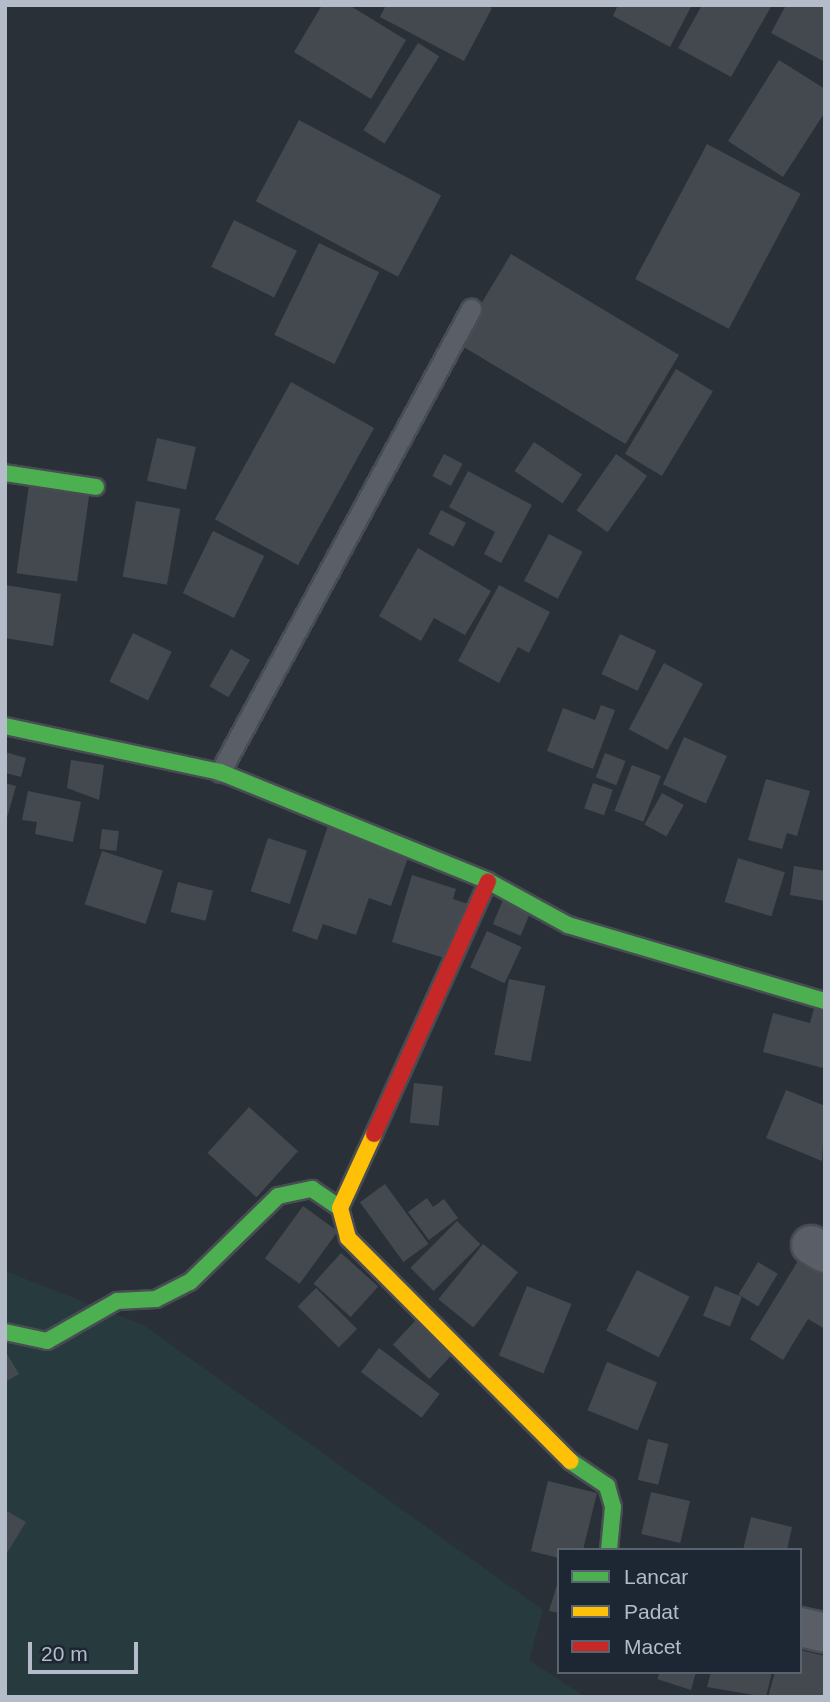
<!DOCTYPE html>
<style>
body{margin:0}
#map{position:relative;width:830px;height:1702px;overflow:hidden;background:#2a3038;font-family:Helvetica,sans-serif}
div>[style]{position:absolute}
.green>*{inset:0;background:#273a3e}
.building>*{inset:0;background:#444950;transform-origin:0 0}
.roads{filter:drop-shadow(2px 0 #484c53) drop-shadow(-2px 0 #484c53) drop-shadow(0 2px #484c53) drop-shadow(0 -2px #484c53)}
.lane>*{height:19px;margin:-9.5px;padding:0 9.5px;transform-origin:9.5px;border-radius:9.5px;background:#5a5e66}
.street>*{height:38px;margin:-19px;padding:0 19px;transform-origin:19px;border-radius:19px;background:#5a5e66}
.fast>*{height:16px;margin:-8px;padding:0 8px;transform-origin:8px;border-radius:8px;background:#4caf50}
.slow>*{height:16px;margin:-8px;padding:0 8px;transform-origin:8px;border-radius:8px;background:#ffc107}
.jam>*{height:16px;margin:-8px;padding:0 8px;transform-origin:8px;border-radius:8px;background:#c62828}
span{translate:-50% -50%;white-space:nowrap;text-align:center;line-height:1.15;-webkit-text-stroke:7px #1d2633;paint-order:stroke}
.frame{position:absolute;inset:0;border:7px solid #b4bcc9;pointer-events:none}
.legend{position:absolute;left:557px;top:1548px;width:245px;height:126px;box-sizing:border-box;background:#1d2633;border:2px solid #59626f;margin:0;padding:9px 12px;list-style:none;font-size:21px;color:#b4bcc9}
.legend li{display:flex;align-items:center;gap:14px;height:35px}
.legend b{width:35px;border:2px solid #59626f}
.scale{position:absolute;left:28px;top:1642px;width:110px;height:32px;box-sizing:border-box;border:4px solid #b4bcc9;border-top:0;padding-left:9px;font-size:21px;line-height:24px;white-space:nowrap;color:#b4bcc9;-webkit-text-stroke:5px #1d2633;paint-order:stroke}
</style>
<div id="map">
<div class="green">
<i style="clip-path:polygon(5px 1271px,143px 1325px,543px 1610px,529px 1660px,585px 1697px,5px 1697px)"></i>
</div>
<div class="building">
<i style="clip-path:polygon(322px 5px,349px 5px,406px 40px,371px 99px,294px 52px)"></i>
<i style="clip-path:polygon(386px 5px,486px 5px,492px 8px,464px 61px,380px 17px)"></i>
<i style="clip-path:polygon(618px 5px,692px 5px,670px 47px,613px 16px)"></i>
<i style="clip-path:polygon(702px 5px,772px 5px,731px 77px,678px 48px)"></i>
<i style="clip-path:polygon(786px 5px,825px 5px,825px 62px,771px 33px)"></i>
<i style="left:418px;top:43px;width:25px;height:103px;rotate:32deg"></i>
<i style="clip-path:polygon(779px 60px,825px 89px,825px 112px,783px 177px,728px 141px)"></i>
<i style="left:299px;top:120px;width:161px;height:92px;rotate:28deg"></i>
<i style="left:707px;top:144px;width:106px;height:153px;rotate:28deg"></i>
<i style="left:234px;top:220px;width:70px;height:52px;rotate:26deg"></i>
<i style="left:319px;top:243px;width:67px;height:102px;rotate:26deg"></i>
<i style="left:511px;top:254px;width:196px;height:104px;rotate:31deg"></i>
<i style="left:676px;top:369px;width:43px;height:99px;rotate:31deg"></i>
<i style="left:291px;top:382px;width:95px;height:157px;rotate:29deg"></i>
<i style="left:157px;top:438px;width:40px;height:44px;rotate:13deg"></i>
<i style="left:534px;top:442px;width:58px;height:35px;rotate:34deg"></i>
<i style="left:444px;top:454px;width:21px;height:25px;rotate:28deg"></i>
<i style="left:616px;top:454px;width:38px;height:69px;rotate:35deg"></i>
<i style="clip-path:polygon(468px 471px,532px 505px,501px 563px,484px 554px,495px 532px,449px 507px)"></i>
<i style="left:29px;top:485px;width:61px;height:89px;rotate:8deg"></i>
<i style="left:136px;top:501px;width:45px;height:77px;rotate:10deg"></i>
<i style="left:441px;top:510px;width:28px;height:27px;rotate:27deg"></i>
<i style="left:213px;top:531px;width:57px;height:69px;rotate:26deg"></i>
<i style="left:549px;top:534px;width:38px;height:53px;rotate:28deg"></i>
<i style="clip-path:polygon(418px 548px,491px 591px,465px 635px,434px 618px,421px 641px,379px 616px)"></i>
<i style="clip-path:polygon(5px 585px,61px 594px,53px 646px,5px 638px)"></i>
<i style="clip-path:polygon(499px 585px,550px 612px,529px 653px,518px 647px,499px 683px,458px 661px)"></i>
<i style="left:133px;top:633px;width:43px;height:54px;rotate:26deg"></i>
<i style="left:620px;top:634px;width:40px;height:44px;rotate:25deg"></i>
<i style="left:231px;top:649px;width:22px;height:43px;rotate:30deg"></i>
<i style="left:664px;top:663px;width:44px;height:75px;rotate:28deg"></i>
<i style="clip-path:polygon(601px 705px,615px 710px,593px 769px,547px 751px,563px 708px,595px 720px)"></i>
<i style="left:684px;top:737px;width:47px;height:52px;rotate:24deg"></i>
<i style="clip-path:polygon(5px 752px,26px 758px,21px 777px,5px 773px)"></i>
<i style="left:605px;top:753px;width:22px;height:26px;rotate:21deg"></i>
<i style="clip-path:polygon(71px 760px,104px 765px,99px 800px,67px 788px)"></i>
<i style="left:632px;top:765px;width:31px;height:49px;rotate:21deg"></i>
<i style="clip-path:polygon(766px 779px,810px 791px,797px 836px,787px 833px,782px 849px,748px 840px)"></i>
<i style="clip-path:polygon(5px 783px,16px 786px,6px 821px,5px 821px)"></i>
<i style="left:593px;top:783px;width:21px;height:27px;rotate:19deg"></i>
<i style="clip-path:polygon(28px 791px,81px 802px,73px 842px,35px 834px,37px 822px,22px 820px)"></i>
<i style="left:662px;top:793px;width:25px;height:36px;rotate:29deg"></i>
<i style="clip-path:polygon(328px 826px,409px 855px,391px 906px,369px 898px,356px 935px,323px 924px,317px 940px,292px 931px)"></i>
<i style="left:102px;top:829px;width:17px;height:20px;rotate:7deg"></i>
<i style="left:268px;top:838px;width:41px;height:56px;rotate:18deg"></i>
<i style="left:102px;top:851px;width:64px;height:56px;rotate:18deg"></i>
<i style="left:738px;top:858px;width:49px;height:46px;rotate:17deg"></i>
<i style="clip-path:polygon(794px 866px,825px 871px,825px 901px,790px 895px)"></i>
<i style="clip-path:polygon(412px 875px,456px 889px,453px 899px,468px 904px,451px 960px,392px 942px)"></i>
<i style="left:178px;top:882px;width:36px;height:31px;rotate:14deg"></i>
<i style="left:503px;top:900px;width:30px;height:26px;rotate:23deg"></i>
<i style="left:487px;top:931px;width:38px;height:40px;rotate:25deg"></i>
<i style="left:509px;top:979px;width:37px;height:77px;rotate:11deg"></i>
<i style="clip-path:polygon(815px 1005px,825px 1007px,823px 1068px,763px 1052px,773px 1013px,810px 1023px)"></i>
<i style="left:414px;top:1083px;width:29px;height:40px;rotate:6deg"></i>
<i style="clip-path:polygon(786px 1090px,825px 1106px,822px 1161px,766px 1138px)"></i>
<i style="left:249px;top:1107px;width:66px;height:62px;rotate:42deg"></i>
<i style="left:385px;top:1184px;width:74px;height:31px;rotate:54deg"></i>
<i style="clip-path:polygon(427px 1198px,433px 1207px,444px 1199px,458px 1218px,429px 1240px,408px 1212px)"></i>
<i style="left:303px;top:1206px;width:43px;height:65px;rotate:36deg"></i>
<i style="left:457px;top:1221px;width:33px;height:66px;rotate:45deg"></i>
<i style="left:483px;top:1244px;width:45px;height:71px;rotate:39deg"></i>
<i style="left:341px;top:1253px;width:50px;height:41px;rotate:42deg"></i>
<i style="clip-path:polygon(801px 1256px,825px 1271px,825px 1329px,808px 1319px,783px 1360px,750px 1339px)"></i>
<i style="left:758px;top:1262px;width:23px;height:38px;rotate:31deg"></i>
<i style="left:637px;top:1270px;width:59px;height:68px;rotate:27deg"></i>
<i style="left:527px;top:1286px;width:48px;height:75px;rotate:22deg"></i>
<i style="left:715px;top:1286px;width:29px;height:32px;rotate:22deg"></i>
<i style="left:316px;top:1288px;width:58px;height:26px;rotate:45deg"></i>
<i style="left:416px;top:1320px;width:50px;height:34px;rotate:43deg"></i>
<i style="left:379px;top:1348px;width:76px;height:30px;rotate:37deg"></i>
<i style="clip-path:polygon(7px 1354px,19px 1374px,5px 1382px,5px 1355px)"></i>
<i style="left:607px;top:1362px;width:54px;height:52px;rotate:22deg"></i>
<i style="left:648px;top:1439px;width:21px;height:42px;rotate:14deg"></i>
<i style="clip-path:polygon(548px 1481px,597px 1493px,583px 1550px,559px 1550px,559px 1558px,531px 1551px)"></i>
<i style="left:651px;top:1492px;width:40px;height:43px;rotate:13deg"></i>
<i style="clip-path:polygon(5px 1510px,26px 1522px,5px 1556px)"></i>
<i style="clip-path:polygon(751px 1517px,792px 1527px,787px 1550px,743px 1550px)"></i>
<i style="clip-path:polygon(559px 1578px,559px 1613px,549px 1611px)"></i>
<i style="clip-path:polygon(800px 1650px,825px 1656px,825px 1697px,768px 1697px,775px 1672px,800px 1672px)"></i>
<i style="clip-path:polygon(660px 1672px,696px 1672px,691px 1690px,657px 1679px)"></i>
<i style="clip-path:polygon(711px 1672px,772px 1672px,766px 1697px,707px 1687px)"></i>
</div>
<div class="roads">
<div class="lane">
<i style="left:220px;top:772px;width:527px;rotate:-61.54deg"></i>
</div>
<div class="street">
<i style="left:811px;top:1245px;width:16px;rotate:30deg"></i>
<i style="left:800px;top:1627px;width:26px;rotate:13deg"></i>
</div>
<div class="fast">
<i style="left:5px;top:473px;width:92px;rotate:8.7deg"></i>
<i style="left:5px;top:726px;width:220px;rotate:12.1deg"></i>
<i style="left:220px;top:772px;width:289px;rotate:22.1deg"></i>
<i style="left:488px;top:881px;width:91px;rotate:28.8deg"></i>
<i style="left:568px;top:925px;width:268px;rotate:16.5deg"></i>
<i style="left:5px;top:1332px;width:43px;rotate:12.1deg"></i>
<i style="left:47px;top:1341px;width:81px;rotate:-29.7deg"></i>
<i style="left:117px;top:1301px;width:39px;rotate:-3deg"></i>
<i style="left:156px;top:1299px;width:38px;rotate:-27deg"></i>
<i style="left:190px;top:1282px;width:123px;rotate:-44.3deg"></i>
<i style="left:278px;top:1196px;width:35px;rotate:-12deg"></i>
<i style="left:312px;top:1189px;width:34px;rotate:34deg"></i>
<i style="left:570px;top:1461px;width:45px;rotate:34deg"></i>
<i style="left:607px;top:1486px;width:22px;rotate:74deg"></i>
<i style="left:613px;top:1507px;width:43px;rotate:95.3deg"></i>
</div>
<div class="slow">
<i style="left:374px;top:1134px;width:81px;rotate:114.7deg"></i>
<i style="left:340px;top:1208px;width:31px;rotate:75deg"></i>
<i style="left:348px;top:1238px;width:315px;rotate:45.1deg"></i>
</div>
<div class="jam">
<i style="left:374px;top:1134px;width:277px;rotate:-65.7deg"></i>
</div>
</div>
<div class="frame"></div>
<ul class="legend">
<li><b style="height:9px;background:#4caf50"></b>Lancar</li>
<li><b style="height:9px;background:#ffc107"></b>Padat</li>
<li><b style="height:9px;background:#c62828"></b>Macet</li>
</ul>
<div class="scale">20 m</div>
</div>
